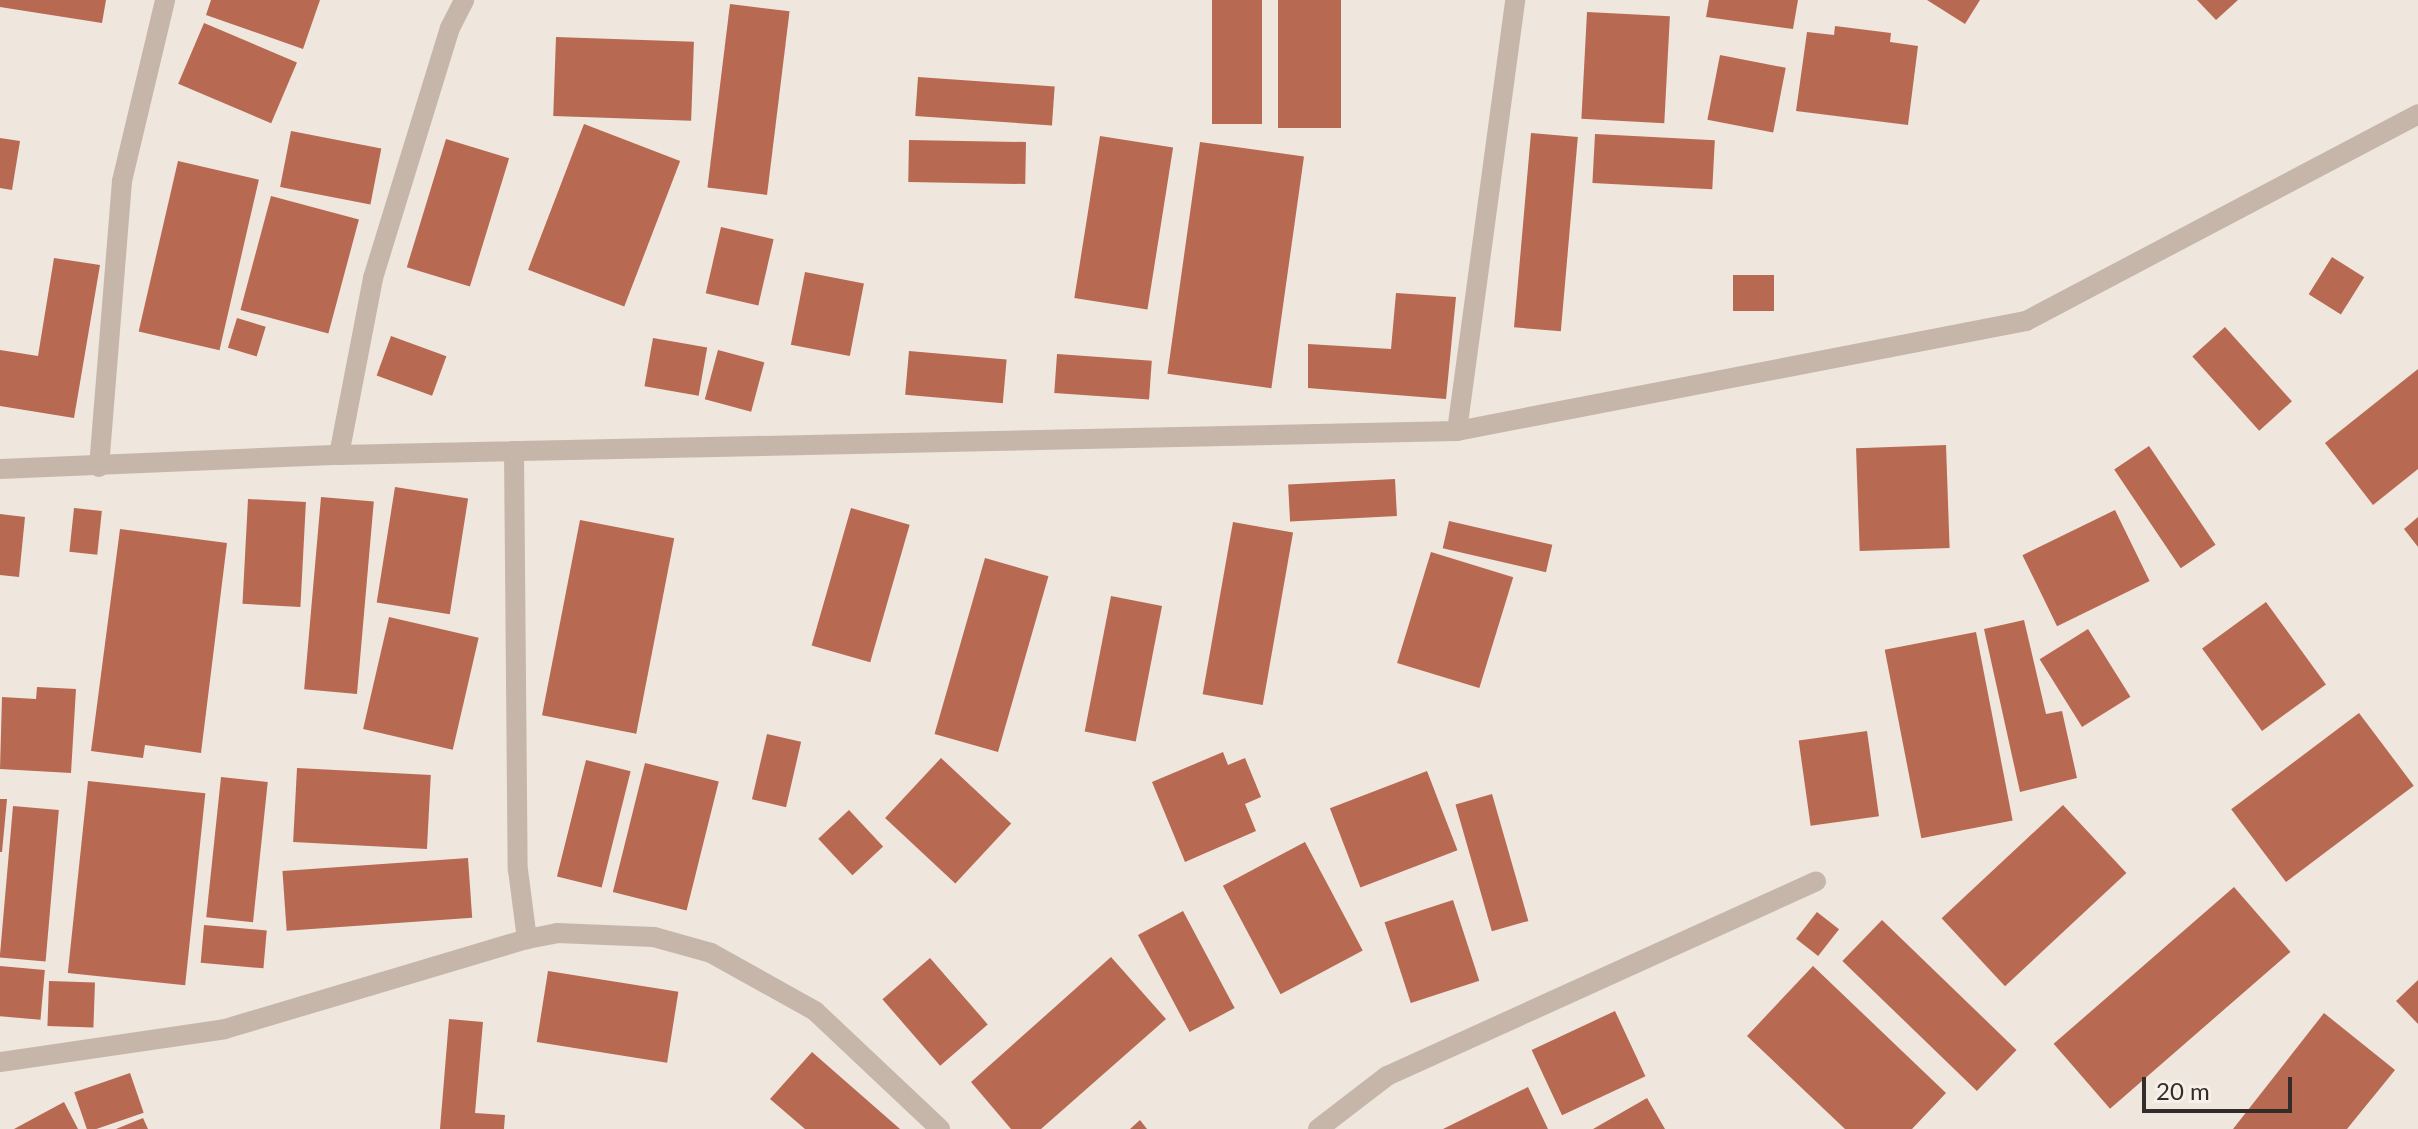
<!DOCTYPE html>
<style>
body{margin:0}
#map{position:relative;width:2418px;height:1129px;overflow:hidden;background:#efe6dd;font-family:Lato,sans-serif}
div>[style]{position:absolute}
.building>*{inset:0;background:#b86952;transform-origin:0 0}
.minor>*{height:20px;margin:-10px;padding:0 10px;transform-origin:10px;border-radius:10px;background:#c6b6aa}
span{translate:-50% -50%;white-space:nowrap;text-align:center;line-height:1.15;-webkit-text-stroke:8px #f7f0e8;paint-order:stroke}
.scale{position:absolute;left:2142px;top:1077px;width:150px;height:36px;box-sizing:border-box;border:4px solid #342c29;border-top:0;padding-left:10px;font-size:24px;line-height:28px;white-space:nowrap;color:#342c29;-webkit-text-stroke:6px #f7f0e8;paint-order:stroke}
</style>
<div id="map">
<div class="building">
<i style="clip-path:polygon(0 0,106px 0,102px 23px,0 7px)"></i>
<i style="clip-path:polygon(211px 0,320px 0,303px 49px,206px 15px)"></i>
<i style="left:1212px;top:0;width:50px;height:124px"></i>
<i style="left:1278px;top:0;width:63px;height:128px"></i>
<i style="clip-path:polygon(1709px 0,1798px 0,1793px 29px,1706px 17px)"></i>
<i style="clip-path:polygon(1927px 0,1980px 0,1965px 24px)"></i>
<i style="clip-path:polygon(2197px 0,2238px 0,2216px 20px)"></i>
<i style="left:730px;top:4px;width:60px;height:185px;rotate:7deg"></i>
<i style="left:1587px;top:12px;width:83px;height:107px;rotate:3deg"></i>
<i style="left:204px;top:23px;width:101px;height:66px;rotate:23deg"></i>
<i style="clip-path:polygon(1835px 26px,1891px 33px,1890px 42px,1918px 46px,1908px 125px,1796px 111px,1807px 32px,1834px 35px)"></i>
<i style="left:556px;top:37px;width:138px;height:79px;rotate:2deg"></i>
<i style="left:1720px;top:55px;width:67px;height:66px;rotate:11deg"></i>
<i style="left:918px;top:77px;width:137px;height:39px;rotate:4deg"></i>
<i style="left:584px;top:124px;width:103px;height:156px;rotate:21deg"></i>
<i style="left:291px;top:131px;width:92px;height:57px;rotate:11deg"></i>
<i style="left:1531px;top:133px;width:47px;height:195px;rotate:5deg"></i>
<i style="left:1595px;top:134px;width:120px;height:49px;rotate:3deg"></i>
<i style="left:1100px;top:136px;width:74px;height:164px;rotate:9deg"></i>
<i style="clip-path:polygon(0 138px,20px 141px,12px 190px,0 188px)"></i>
<i style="left:446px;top:139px;width:66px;height:134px;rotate:17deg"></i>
<i style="left:909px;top:140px;width:117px;height:42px;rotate:1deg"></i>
<i style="left:1200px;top:142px;width:105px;height:234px;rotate:8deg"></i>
<i style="left:178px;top:161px;width:83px;height:175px;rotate:13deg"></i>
<i style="left:271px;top:196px;width:91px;height:118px;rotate:15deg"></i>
<i style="left:721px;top:227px;width:54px;height:68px;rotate:13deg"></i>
<i style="left:2332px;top:257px;width:38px;height:44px;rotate:32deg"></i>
<i style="clip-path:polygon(54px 258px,100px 265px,74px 418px,0 406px,0 350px,38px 356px)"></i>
<i style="left:805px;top:272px;width:60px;height:74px;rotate:11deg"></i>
<i style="left:1733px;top:275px;width:41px;height:36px"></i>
<i style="clip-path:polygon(1396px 293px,1456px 297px,1446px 399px,1308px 388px,1308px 344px,1391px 349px)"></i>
<i style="left:237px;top:318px;width:30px;height:31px;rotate:17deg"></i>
<i style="left:2225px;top:327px;width:100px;height:44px;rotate:48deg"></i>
<i style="left:391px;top:336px;width:59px;height:42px;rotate:20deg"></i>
<i style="left:653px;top:338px;width:55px;height:49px;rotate:10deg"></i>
<i style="left:718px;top:350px;width:48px;height:51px;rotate:15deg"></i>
<i style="left:909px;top:351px;width:98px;height:44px;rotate:5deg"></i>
<i style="left:1057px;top:354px;width:95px;height:39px;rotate:4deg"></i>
<i style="clip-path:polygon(2418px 369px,2418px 469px,2373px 505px,2325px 443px)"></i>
<i style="left:1946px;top:445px;width:103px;height:90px;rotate:88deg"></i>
<i style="left:2149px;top:446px;width:119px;height:42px;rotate:56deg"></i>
<i style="left:1395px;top:479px;width:37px;height:107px;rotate:87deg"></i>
<i style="left:395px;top:487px;width:74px;height:117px;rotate:9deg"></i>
<i style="left:321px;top:497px;width:53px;height:193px;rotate:5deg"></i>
<i style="left:248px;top:499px;width:58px;height:105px;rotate:3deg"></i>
<i style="left:74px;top:508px;width:28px;height:44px;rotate:6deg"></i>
<i style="left:851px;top:508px;width:61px;height:143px;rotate:16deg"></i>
<i style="left:2115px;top:510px;width:79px;height:103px;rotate:64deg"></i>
<i style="clip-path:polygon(0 514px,25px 517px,19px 577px,0 575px)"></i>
<i style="clip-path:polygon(2418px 517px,2418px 547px,2404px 529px)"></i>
<i style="left:580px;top:520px;width:96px;height:199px;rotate:11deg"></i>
<i style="left:1449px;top:521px;width:106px;height:28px;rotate:13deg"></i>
<i style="left:1233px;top:522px;width:61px;height:175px;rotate:10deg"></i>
<i style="clip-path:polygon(120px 529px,227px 543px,201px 753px,145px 745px,143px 758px,91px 751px)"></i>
<i style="left:1431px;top:552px;width:86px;height:116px;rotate:17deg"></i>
<i style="left:985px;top:558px;width:66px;height:183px;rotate:16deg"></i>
<i style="left:1111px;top:596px;width:52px;height:138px;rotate:11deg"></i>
<i style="left:2266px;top:602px;width:102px;height:79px;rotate:54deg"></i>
<i style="left:389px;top:617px;width:92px;height:115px;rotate:13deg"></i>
<i style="clip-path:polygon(2024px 620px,2046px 714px,2062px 711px,2077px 778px,2020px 792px,1984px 629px)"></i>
<i style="left:2088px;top:629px;width:80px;height:57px;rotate:58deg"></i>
<i style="left:1976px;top:632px;width:192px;height:93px;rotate:79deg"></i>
<i style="clip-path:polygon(37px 687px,76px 689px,71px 773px,0 769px,2px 697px,36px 699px)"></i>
<i style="left:2359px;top:713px;width:91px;height:160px;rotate:53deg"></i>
<i style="left:1867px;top:731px;width:86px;height:69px;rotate:82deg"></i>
<i style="left:767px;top:734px;width:35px;height:67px;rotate:13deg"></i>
<i style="clip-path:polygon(1223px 752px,1228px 765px,1245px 758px,1261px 797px,1245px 804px,1256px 831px,1185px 862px,1152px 782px)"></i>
<i style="left:941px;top:758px;width:96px;height:82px;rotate:43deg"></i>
<i style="left:586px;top:760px;width:46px;height:120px;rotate:14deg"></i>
<i style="left:645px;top:763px;width:76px;height:133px;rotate:14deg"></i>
<i style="left:297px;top:768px;width:134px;height:74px;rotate:3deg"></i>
<i style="left:1427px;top:771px;width:85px;height:104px;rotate:69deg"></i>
<i style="left:221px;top:777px;width:47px;height:141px;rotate:6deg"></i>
<i style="left:88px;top:781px;width:118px;height:193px;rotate:6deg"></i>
<i style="left:1492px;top:794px;width:132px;height:38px;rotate:74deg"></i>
<i style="clip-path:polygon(0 799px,7px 799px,2px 852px,0 852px)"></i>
<i style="left:2063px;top:805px;width:93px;height:166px;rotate:47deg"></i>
<i style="left:13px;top:806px;width:46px;height:152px;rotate:5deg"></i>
<i style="left:849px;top:810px;width:50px;height:42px;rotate:47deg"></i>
<i style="left:1305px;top:842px;width:123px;height:93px;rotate:62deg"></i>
<i style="left:468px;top:858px;width:60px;height:186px;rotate:86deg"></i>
<i style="left:2234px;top:887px;width:86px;height:239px;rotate:49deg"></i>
<i style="left:1453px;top:900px;width:85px;height:72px;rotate:72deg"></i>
<i style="left:1183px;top:911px;width:110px;height:51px;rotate:62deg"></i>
<i style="left:1817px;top:912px;width:28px;height:34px;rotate:38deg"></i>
<i style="left:1882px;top:920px;width:187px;height:57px;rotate:44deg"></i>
<i style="left:204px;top:925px;width:63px;height:38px;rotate:5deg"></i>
<i style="clip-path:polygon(1111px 957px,1166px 1019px,1041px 1129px,1011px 1129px,971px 1082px)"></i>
<i style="left:930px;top:958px;width:88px;height:63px;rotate:49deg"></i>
<i style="left:0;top:966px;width:45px;height:50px;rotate:5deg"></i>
<i style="clip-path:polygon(1813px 966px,1946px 1093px,1912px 1129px,1845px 1129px,1747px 1036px)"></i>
<i style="left:548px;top:971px;width:132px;height:72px;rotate:9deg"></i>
<i style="clip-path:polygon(2418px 980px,2418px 1024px,2396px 1001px)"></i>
<i style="left:49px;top:981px;width:46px;height:45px;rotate:2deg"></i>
<i style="left:1615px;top:1011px;width:72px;height:92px;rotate:65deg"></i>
<i style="clip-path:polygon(2324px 1013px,2395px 1070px,2347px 1129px,2233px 1129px)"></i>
<i style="clip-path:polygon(449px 1019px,483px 1022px,475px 1113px,505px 1115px,504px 1129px,440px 1129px)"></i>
<i style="clip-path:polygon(812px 1052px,900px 1129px,805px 1129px,770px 1099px)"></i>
<i style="left:130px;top:1073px;width:42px;height:59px;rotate:71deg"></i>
<i style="clip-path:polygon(1528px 1087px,1548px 1129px,1443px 1129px)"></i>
<i style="clip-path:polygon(1647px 1098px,1665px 1129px,1593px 1129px)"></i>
<i style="clip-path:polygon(64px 1102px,78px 1129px,14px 1129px)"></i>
<i style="clip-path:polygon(143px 1118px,148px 1129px,116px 1129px)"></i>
<i style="clip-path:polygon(1140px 1120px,1147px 1129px,1130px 1129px)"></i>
</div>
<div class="minor">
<i style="left:1457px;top:431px;width:435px;rotate:-82.3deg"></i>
<i style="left:514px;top:451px;width:419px;rotate:89.5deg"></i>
<i style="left:518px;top:870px;width:70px;rotate:82.6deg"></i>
<i style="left:339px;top:455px;width:180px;rotate:-79.1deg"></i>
<i style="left:373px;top:278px;width:262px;rotate:-72.9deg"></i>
<i style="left:450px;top:28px;width:31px;rotate:-63deg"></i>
<i style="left:99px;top:467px;width:287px;rotate:-85.4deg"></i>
<i style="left:122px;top:181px;width:186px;rotate:-76.6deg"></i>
<i style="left:0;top:469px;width:339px;rotate:-2.4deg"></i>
<i style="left:339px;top:455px;width:1118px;rotate:-1.23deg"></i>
<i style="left:1457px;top:431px;width:580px;rotate:-10.94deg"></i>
<i style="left:2026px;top:321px;width:443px;rotate:-27.8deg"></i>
<i style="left:0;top:1062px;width:227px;rotate:-8.3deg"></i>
<i style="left:225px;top:1029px;width:315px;rotate:-16.6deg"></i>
<i style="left:527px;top:939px;width:31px;rotate:-11deg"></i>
<i style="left:557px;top:933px;width:97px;rotate:2.4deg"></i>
<i style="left:654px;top:937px;width:59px;rotate:15.7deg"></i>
<i style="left:711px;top:953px;width:119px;rotate:29.1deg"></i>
<i style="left:815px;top:1011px;width:172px;rotate:43.3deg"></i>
<i style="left:1318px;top:1129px;width:87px;rotate:-37.5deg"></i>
<i style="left:1387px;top:1076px;width:471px;rotate:-24.4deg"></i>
</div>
<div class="scale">20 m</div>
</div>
